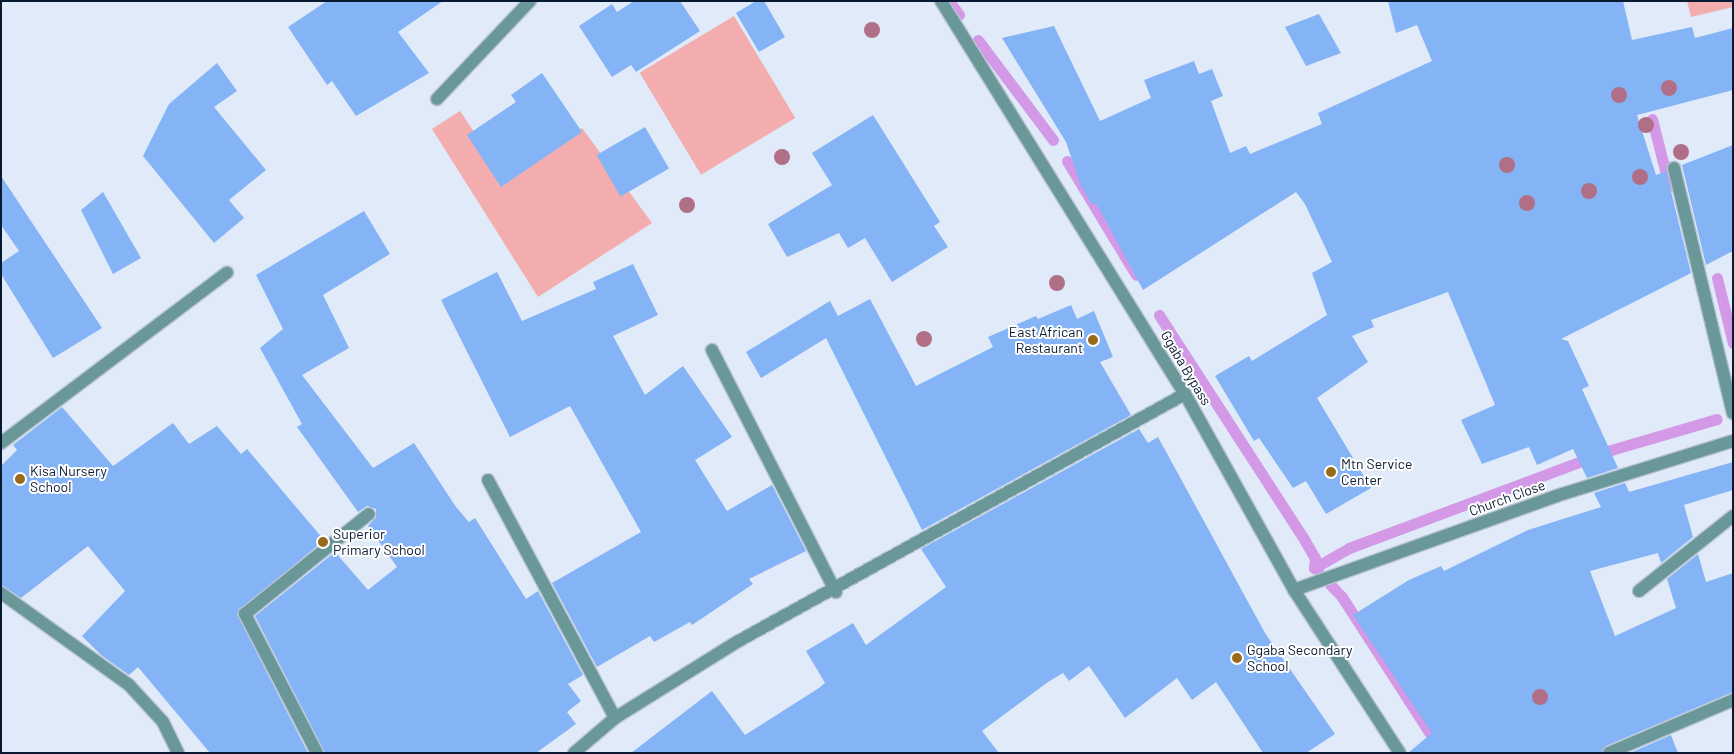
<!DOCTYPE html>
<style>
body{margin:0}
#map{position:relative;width:1734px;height:754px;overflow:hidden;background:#e0eaf8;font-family:Barlow,sans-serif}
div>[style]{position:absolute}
.green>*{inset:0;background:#f3adaf;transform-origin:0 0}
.stream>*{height:11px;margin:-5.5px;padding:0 5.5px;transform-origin:5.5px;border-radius:5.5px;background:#d399e7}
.building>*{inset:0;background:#85b4f6;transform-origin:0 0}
.roads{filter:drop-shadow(1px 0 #b9c4d4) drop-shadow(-1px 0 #b9c4d4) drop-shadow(0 1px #b9c4d4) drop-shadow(0 -1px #b9c4d4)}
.minor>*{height:12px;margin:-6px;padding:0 6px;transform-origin:6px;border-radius:6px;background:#6a9798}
.trees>*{width:16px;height:16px;margin:-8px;border-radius:50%;background:#b06f86}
.dots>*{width:14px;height:14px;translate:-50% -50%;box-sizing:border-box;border:2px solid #fff;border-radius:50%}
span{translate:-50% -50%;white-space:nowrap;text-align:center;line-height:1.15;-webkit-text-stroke:4px #fff;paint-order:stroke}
.poi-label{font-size:14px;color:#081932}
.right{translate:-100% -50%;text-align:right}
.left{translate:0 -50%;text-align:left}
.street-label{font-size:14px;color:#081932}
.frame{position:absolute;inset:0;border:2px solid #081932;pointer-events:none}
</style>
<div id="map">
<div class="green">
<i style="clip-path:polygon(1687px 1px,1733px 1px,1733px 7px,1691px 17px)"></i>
<i style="left:734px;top:16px;width:119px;height:110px;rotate:59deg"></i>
<i style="clip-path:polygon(460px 111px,504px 177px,582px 128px,652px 223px,538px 297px,432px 129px)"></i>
</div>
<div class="stream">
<i style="left:949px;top:1px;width:17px;rotate:54deg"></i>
<i style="left:978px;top:40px;width:125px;rotate:53.1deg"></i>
<i style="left:1652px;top:119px;width:69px;rotate:75.8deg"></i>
<i style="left:1067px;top:161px;width:133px;rotate:58.8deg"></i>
<i style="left:1717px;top:278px;width:67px;rotate:76.2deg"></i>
<i style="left:1159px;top:315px;width:269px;rotate:57.1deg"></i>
<i style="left:1305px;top:541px;width:20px;rotate:60deg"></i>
<i style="left:1315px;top:558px;width:10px;rotate:96deg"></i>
<i style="left:1314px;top:568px;width:40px;rotate:-29.7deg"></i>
<i style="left:1349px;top:548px;width:280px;rotate:-20.5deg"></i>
<i style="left:1611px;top:450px;width:110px;rotate:-16.3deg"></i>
<i style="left:1319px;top:573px;width:33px;rotate:46deg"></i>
<i style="left:1342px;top:597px;width:177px;rotate:57.2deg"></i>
</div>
<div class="building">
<i style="clip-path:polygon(327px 1px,443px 1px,398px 32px,429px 73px,356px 116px,332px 81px,327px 85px,288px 27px)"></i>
<i style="clip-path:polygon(634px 1px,680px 1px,700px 31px,636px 72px,631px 65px,612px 77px,579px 26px,612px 4px,617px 12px)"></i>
<i style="clip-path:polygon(756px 1px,764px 1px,785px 37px,759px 52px,736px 13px)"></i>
<i style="clip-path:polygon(1388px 1px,1623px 1px,1632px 40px,1692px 27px,1695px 38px,1733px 28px,1733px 90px,1637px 115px,1656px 175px,1666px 171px,1691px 273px,1561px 339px,1568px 341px,1589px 386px,1582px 389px,1618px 468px,1587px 478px,1573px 449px,1537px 465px,1529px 447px,1482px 464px,1461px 420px,1495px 405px,1448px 292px,1371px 320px,1374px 327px,1352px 336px,1368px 362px,1317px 398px,1371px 488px,1326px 514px,1306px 481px,1293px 488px,1259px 438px,1254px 441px,1215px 376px,1249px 356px,1252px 361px,1327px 315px,1312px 273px,1332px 262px,1305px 204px,1296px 192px,1143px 290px,1096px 203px,1092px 205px,1081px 186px,1066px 142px,1002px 38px,1054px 26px,1100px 121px,1151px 98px,1144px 80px,1194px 61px,1199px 74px,1212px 69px,1223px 96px,1211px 101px,1230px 153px,1246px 146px,1250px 154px,1322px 124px,1318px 113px,1432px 61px,1417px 25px,1396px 33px)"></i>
<i style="clip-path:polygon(1319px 14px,1341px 53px,1306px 66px,1285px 27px)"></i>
<i style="clip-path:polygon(217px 63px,237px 91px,214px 107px,266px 170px,229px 200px,244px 218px,214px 243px,143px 156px,169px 104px)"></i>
<i style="clip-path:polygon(542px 73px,582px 132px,501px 187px,467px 135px,516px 102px,511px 95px)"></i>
<i style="clip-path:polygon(873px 115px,940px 222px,934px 226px,948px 247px,892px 282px,865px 238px,848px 248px,839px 233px,787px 257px,768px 224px,832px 185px,812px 153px)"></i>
<i style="left:645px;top:127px;width:48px;height:56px;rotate:60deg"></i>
<i style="clip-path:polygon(1733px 145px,1733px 251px,1706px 265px,1682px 165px)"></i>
<i style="clip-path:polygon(1px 176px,102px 328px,53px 358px,1px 274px,1px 263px,19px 251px,1px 225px)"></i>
<i style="clip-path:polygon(103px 192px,141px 258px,113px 274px,81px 210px)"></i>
<i style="clip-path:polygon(364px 211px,390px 254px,323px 295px,349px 348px,302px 375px,373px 468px,414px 443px,456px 507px,469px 522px,475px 518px,526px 599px,538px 591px,583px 675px,568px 684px,581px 701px,567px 712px,576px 724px,536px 753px,325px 753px,255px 616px,335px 552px,368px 590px,397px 567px,368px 526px,376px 517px,376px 509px,367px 506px,358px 512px,297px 427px,302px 424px,260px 348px,283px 329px,256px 275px)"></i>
<i style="clip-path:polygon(633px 264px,658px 315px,613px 336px,645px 395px,683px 366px,732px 437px,695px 460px,727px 511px,772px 485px,806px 551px,749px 579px,753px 584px,692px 625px,690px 622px,654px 642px,650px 636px,597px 667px,552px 583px,641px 532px,570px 406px,510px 437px,441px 300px,497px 272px,522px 321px,596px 289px,593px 282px)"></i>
<i style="clip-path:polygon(870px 299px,916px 386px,993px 347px,988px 337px,1036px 316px,1038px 319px,1071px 305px,1077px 319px,1094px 311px,1113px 357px,1100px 362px,1131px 415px,922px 530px,826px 338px,761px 378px,746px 352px,830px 301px,838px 316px)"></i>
<i style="clip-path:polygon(62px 407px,113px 466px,173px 423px,189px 444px,217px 426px,241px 454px,247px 449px,324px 540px,237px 614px,308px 753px,210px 753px,138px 667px,129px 675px,101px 655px,82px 636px,125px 591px,88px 546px,21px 598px,1px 585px,1px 466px,17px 450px,13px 445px)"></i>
<i style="clip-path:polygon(1139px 429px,1148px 443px,1158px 437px,1265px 633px,1335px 734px,1306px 753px,1263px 753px,1216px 682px,1192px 700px,1177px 678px,1125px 718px,1089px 666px,1069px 681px,1063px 673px,1048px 682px,982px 731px,999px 753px,631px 753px,712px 691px,745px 735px,819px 688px,825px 683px,806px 651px,853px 623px,866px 645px,946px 587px,921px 549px)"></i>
<i style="clip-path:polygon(1733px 462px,1733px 490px,1684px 505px,1693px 537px,1661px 563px,1658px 553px,1590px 571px,1615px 636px,1676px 608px,1667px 579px,1698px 554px,1706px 582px,1733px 573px,1733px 692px,1606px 746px,1601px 753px,1408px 753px,1432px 733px,1353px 615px,1409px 580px,1441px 566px,1444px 571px,1528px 530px,1601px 507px,1594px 493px,1625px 483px,1629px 492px)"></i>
<i style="clip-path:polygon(1671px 735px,1678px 753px,1630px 753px)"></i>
</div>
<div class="roads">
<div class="minor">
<i style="left:941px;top:1px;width:463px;rotate:58.2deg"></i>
<i style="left:1185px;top:394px;width:224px;rotate:60.9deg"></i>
<i style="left:1294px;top:590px;width:194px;rotate:57deg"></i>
<i style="left:437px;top:99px;width:135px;rotate:-46.5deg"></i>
<i style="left:1674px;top:168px;width:252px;rotate:76.5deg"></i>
<i style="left:712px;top:350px;width:272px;rotate:62.9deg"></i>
<i style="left:1px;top:443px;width:283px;rotate:-37deg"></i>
<i style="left:488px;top:480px;width:270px;rotate:61.9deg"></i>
<i style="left:1294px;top:590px;width:278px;rotate:-19.7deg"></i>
<i style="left:1556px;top:496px;width:185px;rotate:-17.3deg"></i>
<i style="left:1639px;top:591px;width:120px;rotate:-38.6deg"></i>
<i style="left:1px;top:593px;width:158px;rotate:35.7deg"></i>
<i style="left:129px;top:685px;width:50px;rotate:47.4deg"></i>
<i style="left:163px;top:722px;width:34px;rotate:64deg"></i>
<i style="left:317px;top:753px;width:157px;rotate:-117.4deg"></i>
<i style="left:245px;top:614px;width:159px;rotate:-38.9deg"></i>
<i style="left:574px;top:753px;width:54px;rotate:-40.5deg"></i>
<i style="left:615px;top:718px;width:142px;rotate:-32deg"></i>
<i style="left:735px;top:643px;width:514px;rotate:-28.96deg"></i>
<i style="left:1609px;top:753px;width:135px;rotate:-23.1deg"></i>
</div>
</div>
<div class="trees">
<i style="left:872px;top:30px"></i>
<i style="left:1669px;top:88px"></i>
<i style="left:1619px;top:95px"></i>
<i style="left:1646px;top:125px"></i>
<i style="left:1681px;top:152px"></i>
<i style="left:782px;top:157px"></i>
<i style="left:1507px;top:165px"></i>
<i style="left:1640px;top:177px"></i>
<i style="left:1589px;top:191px"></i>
<i style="left:1527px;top:203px"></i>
<i style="left:687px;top:205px"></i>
<i style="left:1057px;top:283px"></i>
<i style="left:924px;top:339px"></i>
<i style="left:1540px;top:697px"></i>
</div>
<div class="dots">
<i style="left:1093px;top:340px;background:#976b19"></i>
<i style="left:1331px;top:472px;background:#976b19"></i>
<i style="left:20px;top:479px;background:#976b19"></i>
<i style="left:323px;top:542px;background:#976b19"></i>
<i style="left:1237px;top:658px;background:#976b19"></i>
</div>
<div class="poi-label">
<span class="right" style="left:1083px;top:340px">East African<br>Restaurant</span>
<span class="left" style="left:1341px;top:472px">Mtn Service<br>Center</span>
<span class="left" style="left:30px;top:479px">Kisa Nursery<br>School</span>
<span class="left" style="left:333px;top:542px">Superior<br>Primary School</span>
<span class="left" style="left:1247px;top:658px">Ggaba Secondary<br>School</span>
</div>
<div class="street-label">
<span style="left:1186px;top:368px;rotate:59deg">Ggaba Bypass</span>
<span style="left:1507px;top:498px;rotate:-20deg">Church Close</span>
</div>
<div class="frame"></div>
</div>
